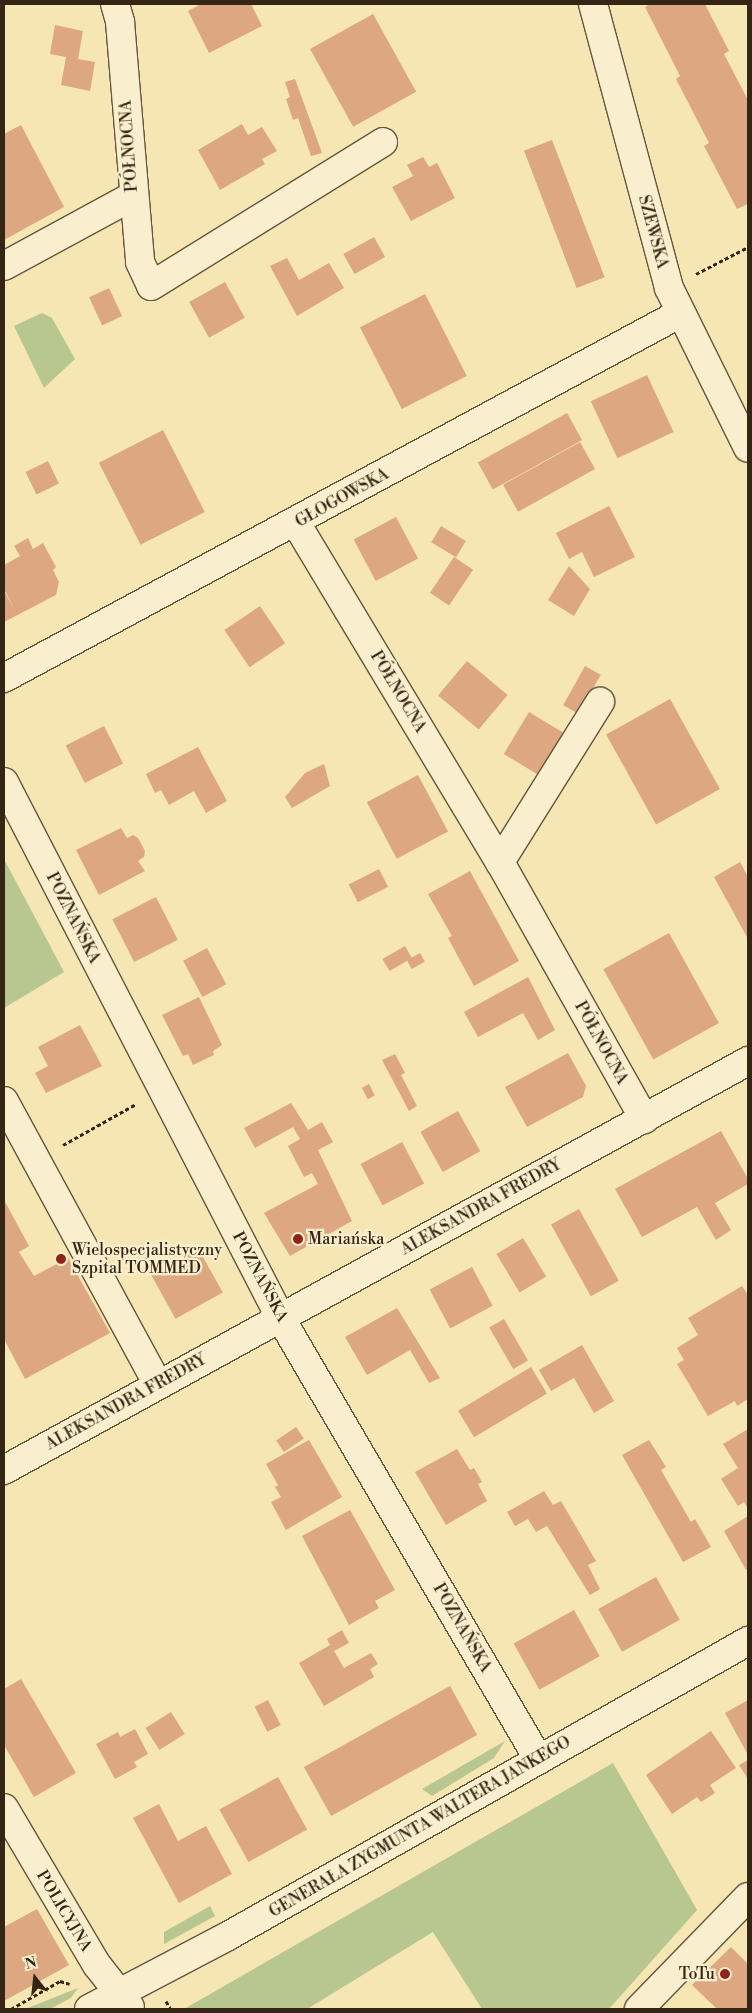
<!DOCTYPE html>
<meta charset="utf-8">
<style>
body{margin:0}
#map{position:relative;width:752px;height:2013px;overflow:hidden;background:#f6e6b4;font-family:"Libre Bodoni",serif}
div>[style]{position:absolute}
.green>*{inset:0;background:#b8c690}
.building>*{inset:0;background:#dda782;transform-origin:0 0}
.path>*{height:3px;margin-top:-1.5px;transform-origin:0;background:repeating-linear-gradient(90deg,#352514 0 4px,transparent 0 6.5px)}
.roads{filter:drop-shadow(1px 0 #65553c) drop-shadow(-1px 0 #65553c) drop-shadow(0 1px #65553c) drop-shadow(0 -1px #65553c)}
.minor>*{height:28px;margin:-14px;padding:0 14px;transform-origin:14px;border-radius:14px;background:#f9efce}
.dots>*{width:14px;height:14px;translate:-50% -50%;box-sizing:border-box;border:2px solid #f9efce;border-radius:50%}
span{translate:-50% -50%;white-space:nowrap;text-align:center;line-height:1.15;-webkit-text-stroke:4.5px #f9efce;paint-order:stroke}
.street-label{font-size:16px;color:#352514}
.poi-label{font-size:16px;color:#352514}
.left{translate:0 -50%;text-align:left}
.right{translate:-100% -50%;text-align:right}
.frame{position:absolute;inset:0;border:5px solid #352514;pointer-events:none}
.north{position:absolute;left:10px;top:1953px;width:50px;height:50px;-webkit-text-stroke:4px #f9efce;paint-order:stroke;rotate:344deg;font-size:14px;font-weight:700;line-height:20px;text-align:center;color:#352514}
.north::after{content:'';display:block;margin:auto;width:18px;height:22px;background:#352514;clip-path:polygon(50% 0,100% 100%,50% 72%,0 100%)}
</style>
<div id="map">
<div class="green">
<i style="clip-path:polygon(42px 313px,52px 318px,75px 359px,44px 388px,14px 326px)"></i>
<i style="clip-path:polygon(4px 859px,64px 972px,4px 1008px)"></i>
<i style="clip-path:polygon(505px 1741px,494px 1758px,432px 1796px,422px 1789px)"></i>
<i style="clip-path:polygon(613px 1763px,697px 1910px,609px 2009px,482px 2009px,433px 1932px,307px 2009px,184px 2009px)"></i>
<i style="clip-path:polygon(210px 1906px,215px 1916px,164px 1944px,164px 1932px)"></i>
<i style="clip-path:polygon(78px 1988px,71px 1998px,50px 2009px,25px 2009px)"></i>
</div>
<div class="building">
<i style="clip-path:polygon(201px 4px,251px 4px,262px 26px,209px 53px,188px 11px)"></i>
<i style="clip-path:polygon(650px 4px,705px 4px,729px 51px,724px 54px,748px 100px,748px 204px,737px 209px,704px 146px,709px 143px,676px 79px,680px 76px,645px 7px)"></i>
<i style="left:373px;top:14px;width:89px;height:72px;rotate:61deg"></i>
<i style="clip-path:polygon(55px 25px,83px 31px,78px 59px,95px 62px,90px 91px,61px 85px,66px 57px,50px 54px)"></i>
<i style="clip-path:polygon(295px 79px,322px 153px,311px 156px,298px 118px,293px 120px,286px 99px,290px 97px,285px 82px)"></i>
<i style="clip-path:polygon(242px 124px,248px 135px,262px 127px,277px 151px,262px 159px,265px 164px,220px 190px,198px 150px)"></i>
<i style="clip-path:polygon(21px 125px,64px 207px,4px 240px,4px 134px)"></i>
<i style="left:552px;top:140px;width:147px;height:30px;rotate:69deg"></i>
<i style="clip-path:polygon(423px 157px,429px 167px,437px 163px,455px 198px,411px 221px,392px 187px,413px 176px,407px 165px)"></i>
<i style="left:374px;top:237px;width:23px;height:35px;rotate:61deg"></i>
<i style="clip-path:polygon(287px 258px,299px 280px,329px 263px,344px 288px,297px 316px,270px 266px)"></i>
<i style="left:225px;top:282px;width:41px;height:41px;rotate:61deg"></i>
<i style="left:109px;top:288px;width:31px;height:22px;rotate:65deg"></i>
<i style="left:425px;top:294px;width:92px;height:73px;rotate:63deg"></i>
<i style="left:647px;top:375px;width:63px;height:62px;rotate:65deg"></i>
<i style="left:567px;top:413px;width:31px;height:102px;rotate:61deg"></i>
<i style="left:163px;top:430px;width:92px;height:72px;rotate:63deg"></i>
<i style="left:580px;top:442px;width:31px;height:88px;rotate:61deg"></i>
<i style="left:48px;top:461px;width:25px;height:25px;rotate:64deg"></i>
<i style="clip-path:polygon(609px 506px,635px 557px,594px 577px,582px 552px,569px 559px,556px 533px)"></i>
<i style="left:396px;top:517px;width:47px;height:48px;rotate:62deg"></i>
<i style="left:441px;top:526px;width:29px;height:19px;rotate:31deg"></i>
<i style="clip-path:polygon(28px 538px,33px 549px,43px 543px,56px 567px,53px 570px,59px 582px,56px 595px,4px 622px,4px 591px,16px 612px,4px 589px,4px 565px,20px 556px,14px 546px)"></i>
<i style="left:454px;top:557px;width:23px;height:43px;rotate:34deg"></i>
<i style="clip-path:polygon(569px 566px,590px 589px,574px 616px,548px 600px)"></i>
<i style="left:260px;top:606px;width:45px;height:43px;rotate:56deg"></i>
<i style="left:467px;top:661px;width:53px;height:45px;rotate:40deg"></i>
<i style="left:585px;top:666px;width:18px;height:45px;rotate:29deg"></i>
<i style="left:670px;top:699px;width:103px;height:73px;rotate:61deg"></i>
<i style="left:529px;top:712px;width:45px;height:49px;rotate:31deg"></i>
<i style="left:104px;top:726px;width:42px;height:43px;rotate:63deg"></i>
<i style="clip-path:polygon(198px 747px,227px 801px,206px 813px,194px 791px,169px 805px,161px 790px,155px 793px,146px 774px)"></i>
<i style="clip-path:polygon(324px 764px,330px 786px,292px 808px,285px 797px,305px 773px)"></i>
<i style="left:418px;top:775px;width:64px;height:58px;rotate:62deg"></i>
<i style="clip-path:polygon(121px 828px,127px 838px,133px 835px,138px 838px,145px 851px,144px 857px,138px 861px,145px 871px,99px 895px,76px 850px)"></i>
<i style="clip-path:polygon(740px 862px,748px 877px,748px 939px,714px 877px)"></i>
<i style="left:379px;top:869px;width:20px;height:34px;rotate:63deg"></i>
<i style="clip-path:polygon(470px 871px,519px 961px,474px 986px,448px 938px,452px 936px,428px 894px)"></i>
<i style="left:156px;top:897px;width:48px;height:49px;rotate:63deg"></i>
<i style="left:669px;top:933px;width:103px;height:75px;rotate:61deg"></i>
<i style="left:405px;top:946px;width:14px;height:26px;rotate:60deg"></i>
<i style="left:207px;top:948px;width:41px;height:27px;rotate:62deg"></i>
<i style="left:420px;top:953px;width:10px;height:15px;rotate:61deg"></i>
<i style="clip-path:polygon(528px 977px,555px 1030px,538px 1040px,523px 1013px,478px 1037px,464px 1012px)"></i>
<i style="clip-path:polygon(199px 997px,222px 1045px,213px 1051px,214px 1055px,193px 1065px,188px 1054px,183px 1056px,162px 1015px)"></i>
<i style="clip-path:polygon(80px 1025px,102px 1066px,46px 1093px,35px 1073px,48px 1066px,38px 1047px)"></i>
<i style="clip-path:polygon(568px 1053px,586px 1086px,583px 1097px,527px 1127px,505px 1087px)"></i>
<i style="clip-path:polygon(395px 1054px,405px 1073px,401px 1075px,417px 1106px,409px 1111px,382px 1060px)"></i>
<i style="left:369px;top:1084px;width:13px;height:8px;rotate:63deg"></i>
<i style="clip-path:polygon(291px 1103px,308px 1130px,322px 1122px,333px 1142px,318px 1150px,352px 1221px,290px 1256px,264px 1213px,318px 1184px,312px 1173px,304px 1177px,288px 1146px,300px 1139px,293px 1127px,255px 1148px,244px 1128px)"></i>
<i style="left:458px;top:1111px;width:46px;height:43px;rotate:61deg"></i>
<i style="clip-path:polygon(721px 1131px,748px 1179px,748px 1184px,715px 1203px,731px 1230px,716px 1240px,697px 1207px,642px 1237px,615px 1189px)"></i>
<i style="left:402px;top:1142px;width:47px;height:47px;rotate:62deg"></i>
<i style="clip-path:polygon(4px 1200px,29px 1246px,19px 1252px,34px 1276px,68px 1258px,110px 1333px,25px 1379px,4px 1339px)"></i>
<i style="left:579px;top:1209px;width:82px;height:32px;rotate:61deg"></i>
<i style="left:523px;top:1238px;width:45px;height:31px;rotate:59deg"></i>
<i style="left:198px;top:1248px;width:51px;height:54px;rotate:61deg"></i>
<i style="left:472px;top:1267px;width:44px;height:48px;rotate:62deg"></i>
<i style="clip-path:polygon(742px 1286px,748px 1295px,748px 1399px,737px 1406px,735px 1401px,708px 1416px,677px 1364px,684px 1360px,677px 1348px,698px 1335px,688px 1318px)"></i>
<i style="clip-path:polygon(397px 1308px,440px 1378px,429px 1383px,410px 1350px,367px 1375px,345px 1337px)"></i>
<i style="left:504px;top:1319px;width:48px;height:17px;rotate:60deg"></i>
<i style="clip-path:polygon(582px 1345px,614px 1401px,594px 1413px,574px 1378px,551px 1391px,539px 1370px)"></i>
<i style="left:531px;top:1367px;width:31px;height:85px;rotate:59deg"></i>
<i style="left:296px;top:1427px;width:14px;height:24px;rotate:56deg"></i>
<i style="clip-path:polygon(748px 1429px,748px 1509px,744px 1502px,738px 1506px,721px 1479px,738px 1468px,723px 1444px)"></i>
<i style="clip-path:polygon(309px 1440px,342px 1497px,286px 1530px,271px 1502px,281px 1497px,275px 1487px,278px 1485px,266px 1464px)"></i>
<i style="clip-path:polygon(649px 1440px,666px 1467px,661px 1470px,691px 1522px,695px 1519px,711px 1547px,683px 1562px,622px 1455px)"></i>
<i style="clip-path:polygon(457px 1449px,470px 1470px,474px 1468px,482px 1482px,478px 1484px,487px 1501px,446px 1525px,415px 1472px)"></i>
<i style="clip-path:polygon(544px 1491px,553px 1505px,561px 1501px,596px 1561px,588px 1565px,600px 1589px,590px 1595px,547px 1526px,536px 1532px,528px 1519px,515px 1526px,507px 1512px)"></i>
<i style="clip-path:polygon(350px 1510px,395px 1590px,375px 1601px,379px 1608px,349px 1625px,302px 1536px)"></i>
<i style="clip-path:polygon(748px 1516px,748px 1569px,746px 1570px,724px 1531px)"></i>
<i style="left:656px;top:1577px;width:49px;height:66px;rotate:61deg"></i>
<i style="left:574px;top:1610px;width:53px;height:69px;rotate:61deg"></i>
<i style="clip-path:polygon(342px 1630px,349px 1643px,334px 1651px,344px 1668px,371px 1653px,378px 1664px,370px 1669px,374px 1677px,324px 1706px,299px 1663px,330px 1645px,327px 1639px)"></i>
<i style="clip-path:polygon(21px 1679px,76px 1773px,34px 1797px,4px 1745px,4px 1689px)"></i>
<i style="left:450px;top:1686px;width:56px;height:167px;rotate:61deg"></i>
<i style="left:268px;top:1700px;width:28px;height:15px;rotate:63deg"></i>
<i style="clip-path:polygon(748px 1700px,748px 1755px,725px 1713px)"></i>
<i style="left:171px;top:1712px;width:26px;height:30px;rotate:58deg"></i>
<i style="clip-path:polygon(135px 1729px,148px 1754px,134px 1762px,137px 1767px,115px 1779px,96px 1744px,118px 1732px,120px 1737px)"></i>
<i style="clip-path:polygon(711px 1731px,736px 1768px,710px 1785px,715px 1793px,701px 1802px,697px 1797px,672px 1814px,646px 1775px)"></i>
<i style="clip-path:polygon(748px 1760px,748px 1779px,739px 1765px)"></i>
<i style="left:278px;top:1777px;width:60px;height:67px;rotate:61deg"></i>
<i style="clip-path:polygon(159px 1804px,178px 1841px,206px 1826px,232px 1874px,179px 1903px,133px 1818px)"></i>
<i style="clip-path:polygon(37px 1909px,69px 1965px,4px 2001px,4px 1927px)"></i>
<i style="clip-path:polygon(731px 1947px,748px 1964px,748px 2009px,717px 2009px,692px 1985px)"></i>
</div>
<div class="path">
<i style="left:696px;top:274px;width:59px;rotate:-27.4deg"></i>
<i style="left:63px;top:1145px;width:84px;rotate:-29.3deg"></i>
<i style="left:166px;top:2001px;width:8px;rotate:60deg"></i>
<i style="left:11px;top:2009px;width:56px;rotate:-29.7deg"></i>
<i style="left:60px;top:1981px;width:10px;rotate:17deg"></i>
</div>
<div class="roads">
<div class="minor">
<i style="left:115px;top:4px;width:19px;rotate:74deg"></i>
<i style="left:120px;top:22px;width:241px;rotate:85.2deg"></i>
<i style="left:140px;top:262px;width:26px;rotate:65deg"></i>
<i style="left:151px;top:286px;width:273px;rotate:-31.8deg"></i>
<i style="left:593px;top:4px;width:294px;rotate:75deg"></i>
<i style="left:669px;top:288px;width:178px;rotate:63.7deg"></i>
<i style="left:4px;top:266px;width:147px;rotate:-28.5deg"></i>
<i style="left:296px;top:523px;width:396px;rotate:59deg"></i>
<i style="left:500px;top:862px;width:295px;rotate:60.7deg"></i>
<i style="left:4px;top:678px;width:767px;rotate:-28.34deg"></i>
<i style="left:4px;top:782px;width:602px;rotate:62.71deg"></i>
<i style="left:280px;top:1317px;width:513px;rotate:59.69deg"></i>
<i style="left:500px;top:862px;width:189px;rotate:-58deg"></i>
<i style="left:4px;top:1101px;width:323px;rotate:61.5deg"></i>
<i style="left:4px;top:1470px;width:849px;rotate:-28.8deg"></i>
<i style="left:4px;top:1808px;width:182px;rotate:59.4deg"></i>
<i style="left:97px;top:1965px;width:53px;rotate:51.8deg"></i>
<i style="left:89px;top:2009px;width:157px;rotate:-27.7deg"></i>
<i style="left:228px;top:1936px;width:598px;rotate:-29.57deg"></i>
<i style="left:639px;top:2009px;width:156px;rotate:-45.8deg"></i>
</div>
</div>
<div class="dots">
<i style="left:298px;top:1239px;background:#8f2418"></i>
<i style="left:61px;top:1259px;background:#8f2418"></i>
<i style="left:725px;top:1974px;background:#8f2418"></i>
</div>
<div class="street-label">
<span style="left:129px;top:146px;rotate:-94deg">PÓŁNOCNA</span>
<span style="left:653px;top:232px;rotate:75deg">SZEWSKA</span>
<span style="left:342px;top:498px;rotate:-29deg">GŁOGOWSKA</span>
<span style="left:398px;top:692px;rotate:59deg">PÓŁNOCNA</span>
<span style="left:73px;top:918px;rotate:63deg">POZNAŃSKA</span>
<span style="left:601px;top:1043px;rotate:61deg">PÓŁNOCNA</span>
<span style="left:481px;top:1207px;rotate:-29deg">ALEKSANDRA FREDRY</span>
<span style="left:260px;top:1277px;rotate:62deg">POZNAŃSKA</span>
<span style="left:126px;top:1402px;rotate:-29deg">ALEKSANDRA FREDRY</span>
<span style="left:462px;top:1628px;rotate:60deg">POZNAŃSKA</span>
<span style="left:420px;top:1827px;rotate:-30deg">GENERAŁA ZYGMUNTA WALTERA JANKEGO</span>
<span style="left:64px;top:1911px;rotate:59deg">POLICYJNA</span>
</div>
<div class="poi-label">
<span class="left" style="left:308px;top:1239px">Mariańska</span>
<span class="left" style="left:72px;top:1259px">Wielospecjalistyczny<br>Szpital TOMMED</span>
<span class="right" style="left:715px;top:1974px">ToTu</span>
</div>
<div class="frame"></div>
<div class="north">N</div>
</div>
